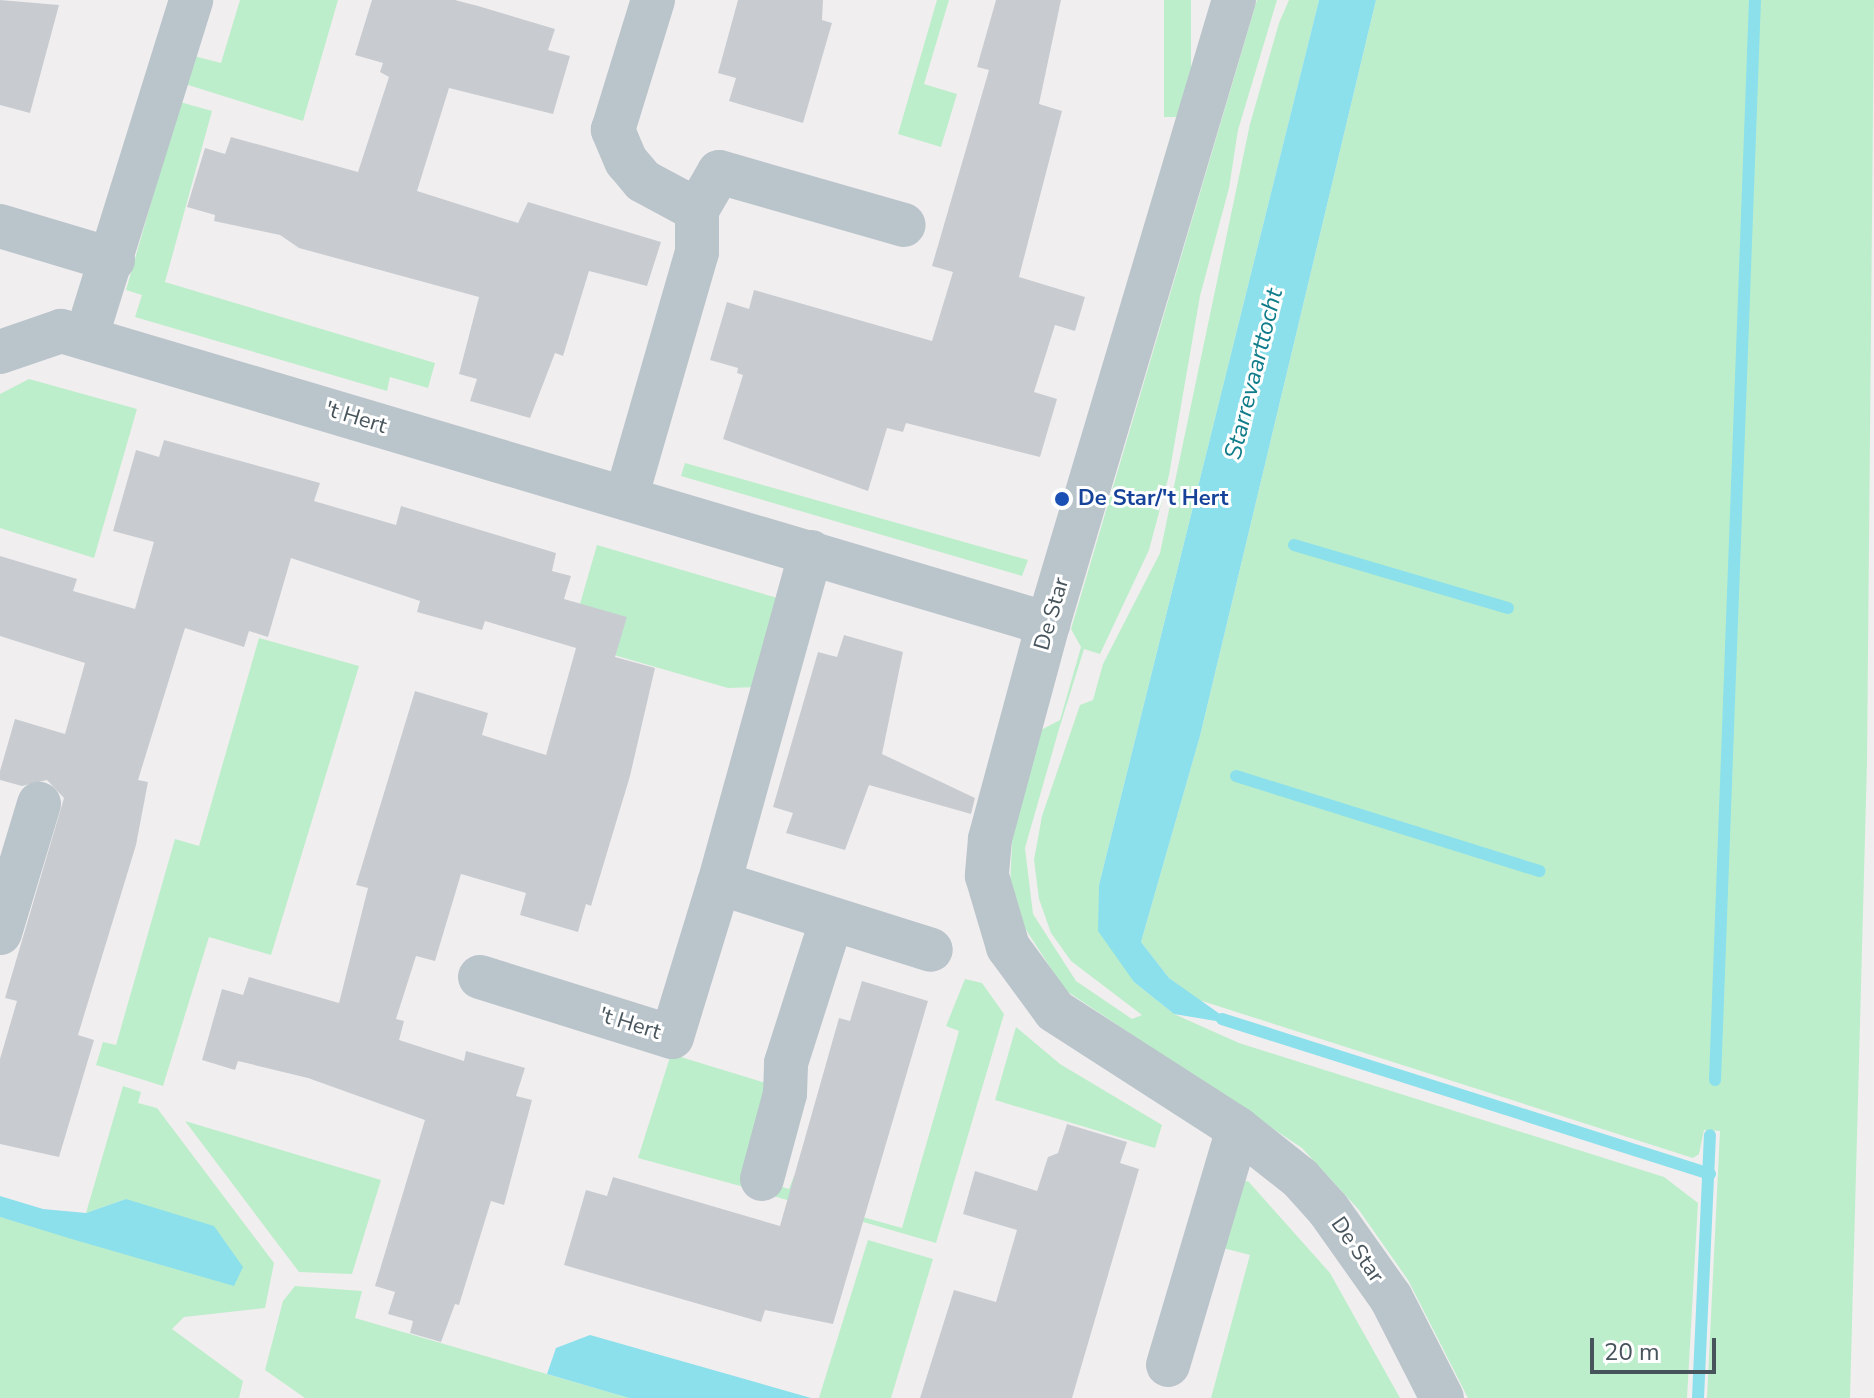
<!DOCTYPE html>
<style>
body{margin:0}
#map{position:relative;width:1874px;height:1398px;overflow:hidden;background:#f1eeef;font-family:"Nunito Sans",sans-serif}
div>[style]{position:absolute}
.green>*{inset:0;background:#bdeecb;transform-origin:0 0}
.water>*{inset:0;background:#8be0eb}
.stream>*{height:12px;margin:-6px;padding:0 6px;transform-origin:6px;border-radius:6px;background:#8be0eb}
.building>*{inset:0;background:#c8ccd1}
.street>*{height:44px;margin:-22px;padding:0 22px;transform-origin:22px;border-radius:22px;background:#bac4cb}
.dots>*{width:22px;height:22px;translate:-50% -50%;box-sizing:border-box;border:4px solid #fff;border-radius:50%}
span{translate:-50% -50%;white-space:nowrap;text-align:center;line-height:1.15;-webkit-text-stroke:6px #fff;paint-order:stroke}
.street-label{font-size:22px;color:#47545c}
.transit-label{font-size:22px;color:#164399;font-weight:700}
.left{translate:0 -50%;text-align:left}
.water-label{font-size:24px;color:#0f7c89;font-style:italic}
.scale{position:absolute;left:1590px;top:1338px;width:126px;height:36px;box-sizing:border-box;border:4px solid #47545c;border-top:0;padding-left:10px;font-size:24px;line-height:28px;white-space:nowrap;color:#47545c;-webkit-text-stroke:6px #fff;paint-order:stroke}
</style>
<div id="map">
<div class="green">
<i style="clip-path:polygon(240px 0,338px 0,303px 121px,185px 84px,194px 56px,221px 63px)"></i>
<i style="clip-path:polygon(937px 0,949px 0,924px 84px,957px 94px,941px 147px,898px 134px)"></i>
<i style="left:1164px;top:0;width:27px;height:117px"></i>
<i style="clip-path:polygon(1257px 0,1277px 0,1238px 130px,1229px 188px,1200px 296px,1169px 475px,1149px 550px,1100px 654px,1084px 649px,1059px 729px,1025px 848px,1033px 914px,1076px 981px,1132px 1019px,1142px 1015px,1071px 961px,1051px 933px,1039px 899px,1034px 860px,1042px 816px,1080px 705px,1093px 700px,1103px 664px,1160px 553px,1250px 124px,1279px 23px,1289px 0,1319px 0,1099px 885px,1134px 982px,1174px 1014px,1239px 1043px,1664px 1177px,1698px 1203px,1687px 1398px,1468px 1398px,1408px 1280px,1359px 1210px,1302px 1148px,1065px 990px,1019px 919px,1010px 886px,1013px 824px,1041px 730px,1060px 720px,1081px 647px,1071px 629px)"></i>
<i style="clip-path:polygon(1376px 0,1874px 0,1867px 762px,1850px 1398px,1707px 1398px,1720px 1131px,1704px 1130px,1699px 1154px,1693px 1158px,1199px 1000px,1169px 978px,1141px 942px,1200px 736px)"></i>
<i style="clip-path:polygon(180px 102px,212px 111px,165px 282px,435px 363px,428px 388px,390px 377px,387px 391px,135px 317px,142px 295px,126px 290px)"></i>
<i style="clip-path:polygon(29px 379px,137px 409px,94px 558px,0 528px,0 394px)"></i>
<i style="clip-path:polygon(685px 463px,1028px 560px,1022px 576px,681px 476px)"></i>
<i style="clip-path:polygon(597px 545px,784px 600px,759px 687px,728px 688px,569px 642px)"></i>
<i style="clip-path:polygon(259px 638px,359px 666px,271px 955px,209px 937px,163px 1086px,96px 1065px,103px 1042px,116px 1045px,175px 839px,199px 846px)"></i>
<i style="clip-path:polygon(965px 979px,982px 983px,1004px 1014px,936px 1243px,763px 1193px,766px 1182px,789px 1189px,794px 1176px,798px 1199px,902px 1228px,959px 1031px,946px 1026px)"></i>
<i style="clip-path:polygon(1016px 1027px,1060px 1064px,1162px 1125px,1155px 1148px,995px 1100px)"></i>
<i style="clip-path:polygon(671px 1054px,772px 1085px,755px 1190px,638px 1158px)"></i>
<i style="clip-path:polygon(123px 1086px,141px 1092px,138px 1103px,157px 1108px,274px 1263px,265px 1308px,184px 1317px,172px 1329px,243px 1381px,239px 1398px,0 1398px,0 1217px,235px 1285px,126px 1199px,86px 1213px)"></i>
<i style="clip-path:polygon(185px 1121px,381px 1180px,352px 1274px,299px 1272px)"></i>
<i style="clip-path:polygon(1248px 1181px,1330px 1273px,1400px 1398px,1211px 1398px,1250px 1255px,1219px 1247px,1240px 1183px)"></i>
<i style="clip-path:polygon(868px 1240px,933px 1259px,891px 1398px,819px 1398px)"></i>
<i style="clip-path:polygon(295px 1286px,362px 1291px,355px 1318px,629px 1398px,305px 1398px,265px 1370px,283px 1301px)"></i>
</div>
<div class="water">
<i style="clip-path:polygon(1319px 0,1376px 0,1200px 736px,1141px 942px,1169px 978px,1234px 1024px,1174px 1014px,1134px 982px,1098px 931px,1099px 885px)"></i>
<i style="clip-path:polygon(0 1196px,43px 1209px,86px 1213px,126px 1199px,214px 1226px,243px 1267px,234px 1286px,75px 1240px,0 1217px)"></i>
<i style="clip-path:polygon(590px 1335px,811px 1398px,629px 1398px,547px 1374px,556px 1348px)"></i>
</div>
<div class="stream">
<i style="left:1294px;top:545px;width:223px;rotate:16.4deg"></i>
<i style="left:1236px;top:776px;width:318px;rotate:17.4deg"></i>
<i style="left:1222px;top:1019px;width:512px;rotate:17.62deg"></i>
<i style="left:1715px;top:1080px;width:1081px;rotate:-87.88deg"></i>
<i style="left:1698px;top:1398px;width:263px;rotate:-87.4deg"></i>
</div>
<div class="building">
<i style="clip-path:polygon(0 0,59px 5px,30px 113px,0 105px)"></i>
<i style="clip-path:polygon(372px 0,455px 0,478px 6px,555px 29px,548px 50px,570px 56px,553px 114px,449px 88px,417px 191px,518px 223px,528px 202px,661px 242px,647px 286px,589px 271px,563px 356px,555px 353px,530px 418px,470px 401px,477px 379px,459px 374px,479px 297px,299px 248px,280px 235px,214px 221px,215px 215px,187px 207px,205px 148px,225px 154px,231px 137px,358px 172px,389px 77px,380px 72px,383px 63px,355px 55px)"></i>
<i style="clip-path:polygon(738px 0,823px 0,822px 20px,832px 23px,803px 123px,729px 101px,736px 78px,718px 73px)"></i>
<i style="clip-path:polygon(996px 0,1061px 0,1039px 104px,1062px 111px,1019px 277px,1085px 297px,1075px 331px,1055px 325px,1034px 392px,1057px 399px,1040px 457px,906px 423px,903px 432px,887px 428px,868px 491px,723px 439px,743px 375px,737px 373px,738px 368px,710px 360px,727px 302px,749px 309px,754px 290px,932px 341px,953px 272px,932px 266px,989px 70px,977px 67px)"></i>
<i style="clip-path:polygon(164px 440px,320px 483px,314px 501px,396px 525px,401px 506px,556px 553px,552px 571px,571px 576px,564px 599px,627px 617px,615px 657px,655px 668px,630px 776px,591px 906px,586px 904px,578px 932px,520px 915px,526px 893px,461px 874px,435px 961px,416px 956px,396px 1019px,404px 1021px,399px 1040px,464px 1061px,466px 1051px,525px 1068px,516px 1096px,532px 1100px,504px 1205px,491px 1201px,459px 1305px,455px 1304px,441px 1342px,410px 1333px,413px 1321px,388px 1314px,395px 1292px,375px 1286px,425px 1120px,308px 1078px,238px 1061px,235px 1070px,202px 1060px,222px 989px,243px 995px,249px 977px,339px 1003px,368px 888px,356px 885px,415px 691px,488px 713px,482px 735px,546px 755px,576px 648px,485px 621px,482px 630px,417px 612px,420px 601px,291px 558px,268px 637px,249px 631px,244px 647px,185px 628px,138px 780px,148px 782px,136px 845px,78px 1035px,94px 1040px,59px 1157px,0 1144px,0 1059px,17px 1001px,5px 998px,64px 798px,47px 780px,22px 786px,0 780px,0 771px,15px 719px,65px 734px,85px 663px,0 636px,0 556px,77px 579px,73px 591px,135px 609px,154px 542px,113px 531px,136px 450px,159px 457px)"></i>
<i style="clip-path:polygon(844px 635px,903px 652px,882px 754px,975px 798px,971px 814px,869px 785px,845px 850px,786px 833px,793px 813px,773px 807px,818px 652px,837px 657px)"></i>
<i style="clip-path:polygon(862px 981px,928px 1001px,833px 1324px,765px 1310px,761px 1322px,564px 1265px,586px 1190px,607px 1196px,613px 1177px,780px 1226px,839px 1018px,850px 1021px)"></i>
<i style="clip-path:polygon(1067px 1124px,1127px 1142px,1120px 1163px,1139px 1169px,1072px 1398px,920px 1398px,954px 1290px,996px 1302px,1017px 1230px,963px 1214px,975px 1171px,1037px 1191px,1048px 1157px,1058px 1153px)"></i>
</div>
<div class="street">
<i style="left:1234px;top:0;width:651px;rotate:106.6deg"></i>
<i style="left:1048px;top:624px;width:223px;rotate:105.1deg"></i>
<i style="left:990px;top:839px;width:37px;rotate:95deg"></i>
<i style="left:987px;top:876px;width:74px;rotate:73.5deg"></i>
<i style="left:1008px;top:947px;width:79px;rotate:53.7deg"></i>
<i style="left:1055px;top:1011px;width:218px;rotate:32.8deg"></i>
<i style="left:1238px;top:1129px;width:79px;rotate:38.3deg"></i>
<i style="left:1300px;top:1178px;width:42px;rotate:47.9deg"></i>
<i style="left:1328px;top:1209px;width:109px;rotate:54.7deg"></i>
<i style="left:1391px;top:1298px;width:112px;rotate:63deg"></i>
<i style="left:697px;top:210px;width:44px;rotate:-59.9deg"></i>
<i style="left:719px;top:172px;width:192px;rotate:16deg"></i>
<i style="left:0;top:226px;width:118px;rotate:16.7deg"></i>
<i style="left:86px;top:338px;width:354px;rotate:-72.7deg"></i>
<i style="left:0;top:352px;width:65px;rotate:-19deg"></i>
<i style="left:61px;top:331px;width:1030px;rotate:16.53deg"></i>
<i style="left:626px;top:498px;width:256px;rotate:-73.9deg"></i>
<i style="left:697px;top:252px;width:42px;rotate:-90deg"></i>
<i style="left:697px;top:210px;width:61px;rotate:-151.8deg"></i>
<i style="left:643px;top:181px;width:26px;rotate:-130deg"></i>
<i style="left:626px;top:161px;width:34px;rotate:-113deg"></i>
<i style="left:613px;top:130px;width:136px;rotate:-72.9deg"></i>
<i style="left:811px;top:552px;width:344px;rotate:105.5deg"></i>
<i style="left:719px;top:883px;width:222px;rotate:17.5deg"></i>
<i style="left:0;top:933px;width:135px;rotate:-73.2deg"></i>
<i style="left:480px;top:977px;width:201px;rotate:17.4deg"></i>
<i style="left:672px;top:1037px;width:161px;rotate:-73deg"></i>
<i style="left:762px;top:1179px;width:88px;rotate:-74.9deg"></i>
<i style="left:785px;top:1094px;width:31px;rotate:-88deg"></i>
<i style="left:786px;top:1063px;width:151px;rotate:-72.3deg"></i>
<i style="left:1168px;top:1365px;width:246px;rotate:-73.5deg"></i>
</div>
<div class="dots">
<i style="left:1062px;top:499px;background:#1a4fb4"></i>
</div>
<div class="street-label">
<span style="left:356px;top:418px;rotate:17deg">'t Hert</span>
<span style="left:1052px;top:614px;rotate:-74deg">De Star</span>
<span style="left:630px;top:1024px;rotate:17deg">'t Hert</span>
<span style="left:1357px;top:1250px;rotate:55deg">De Star</span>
</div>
<div class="transit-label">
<span class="left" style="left:1078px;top:499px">De Star/'t Hert</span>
</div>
<div class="water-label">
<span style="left:1254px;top:374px;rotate:-76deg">Starrevaarttocht</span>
</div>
<div class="scale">20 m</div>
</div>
